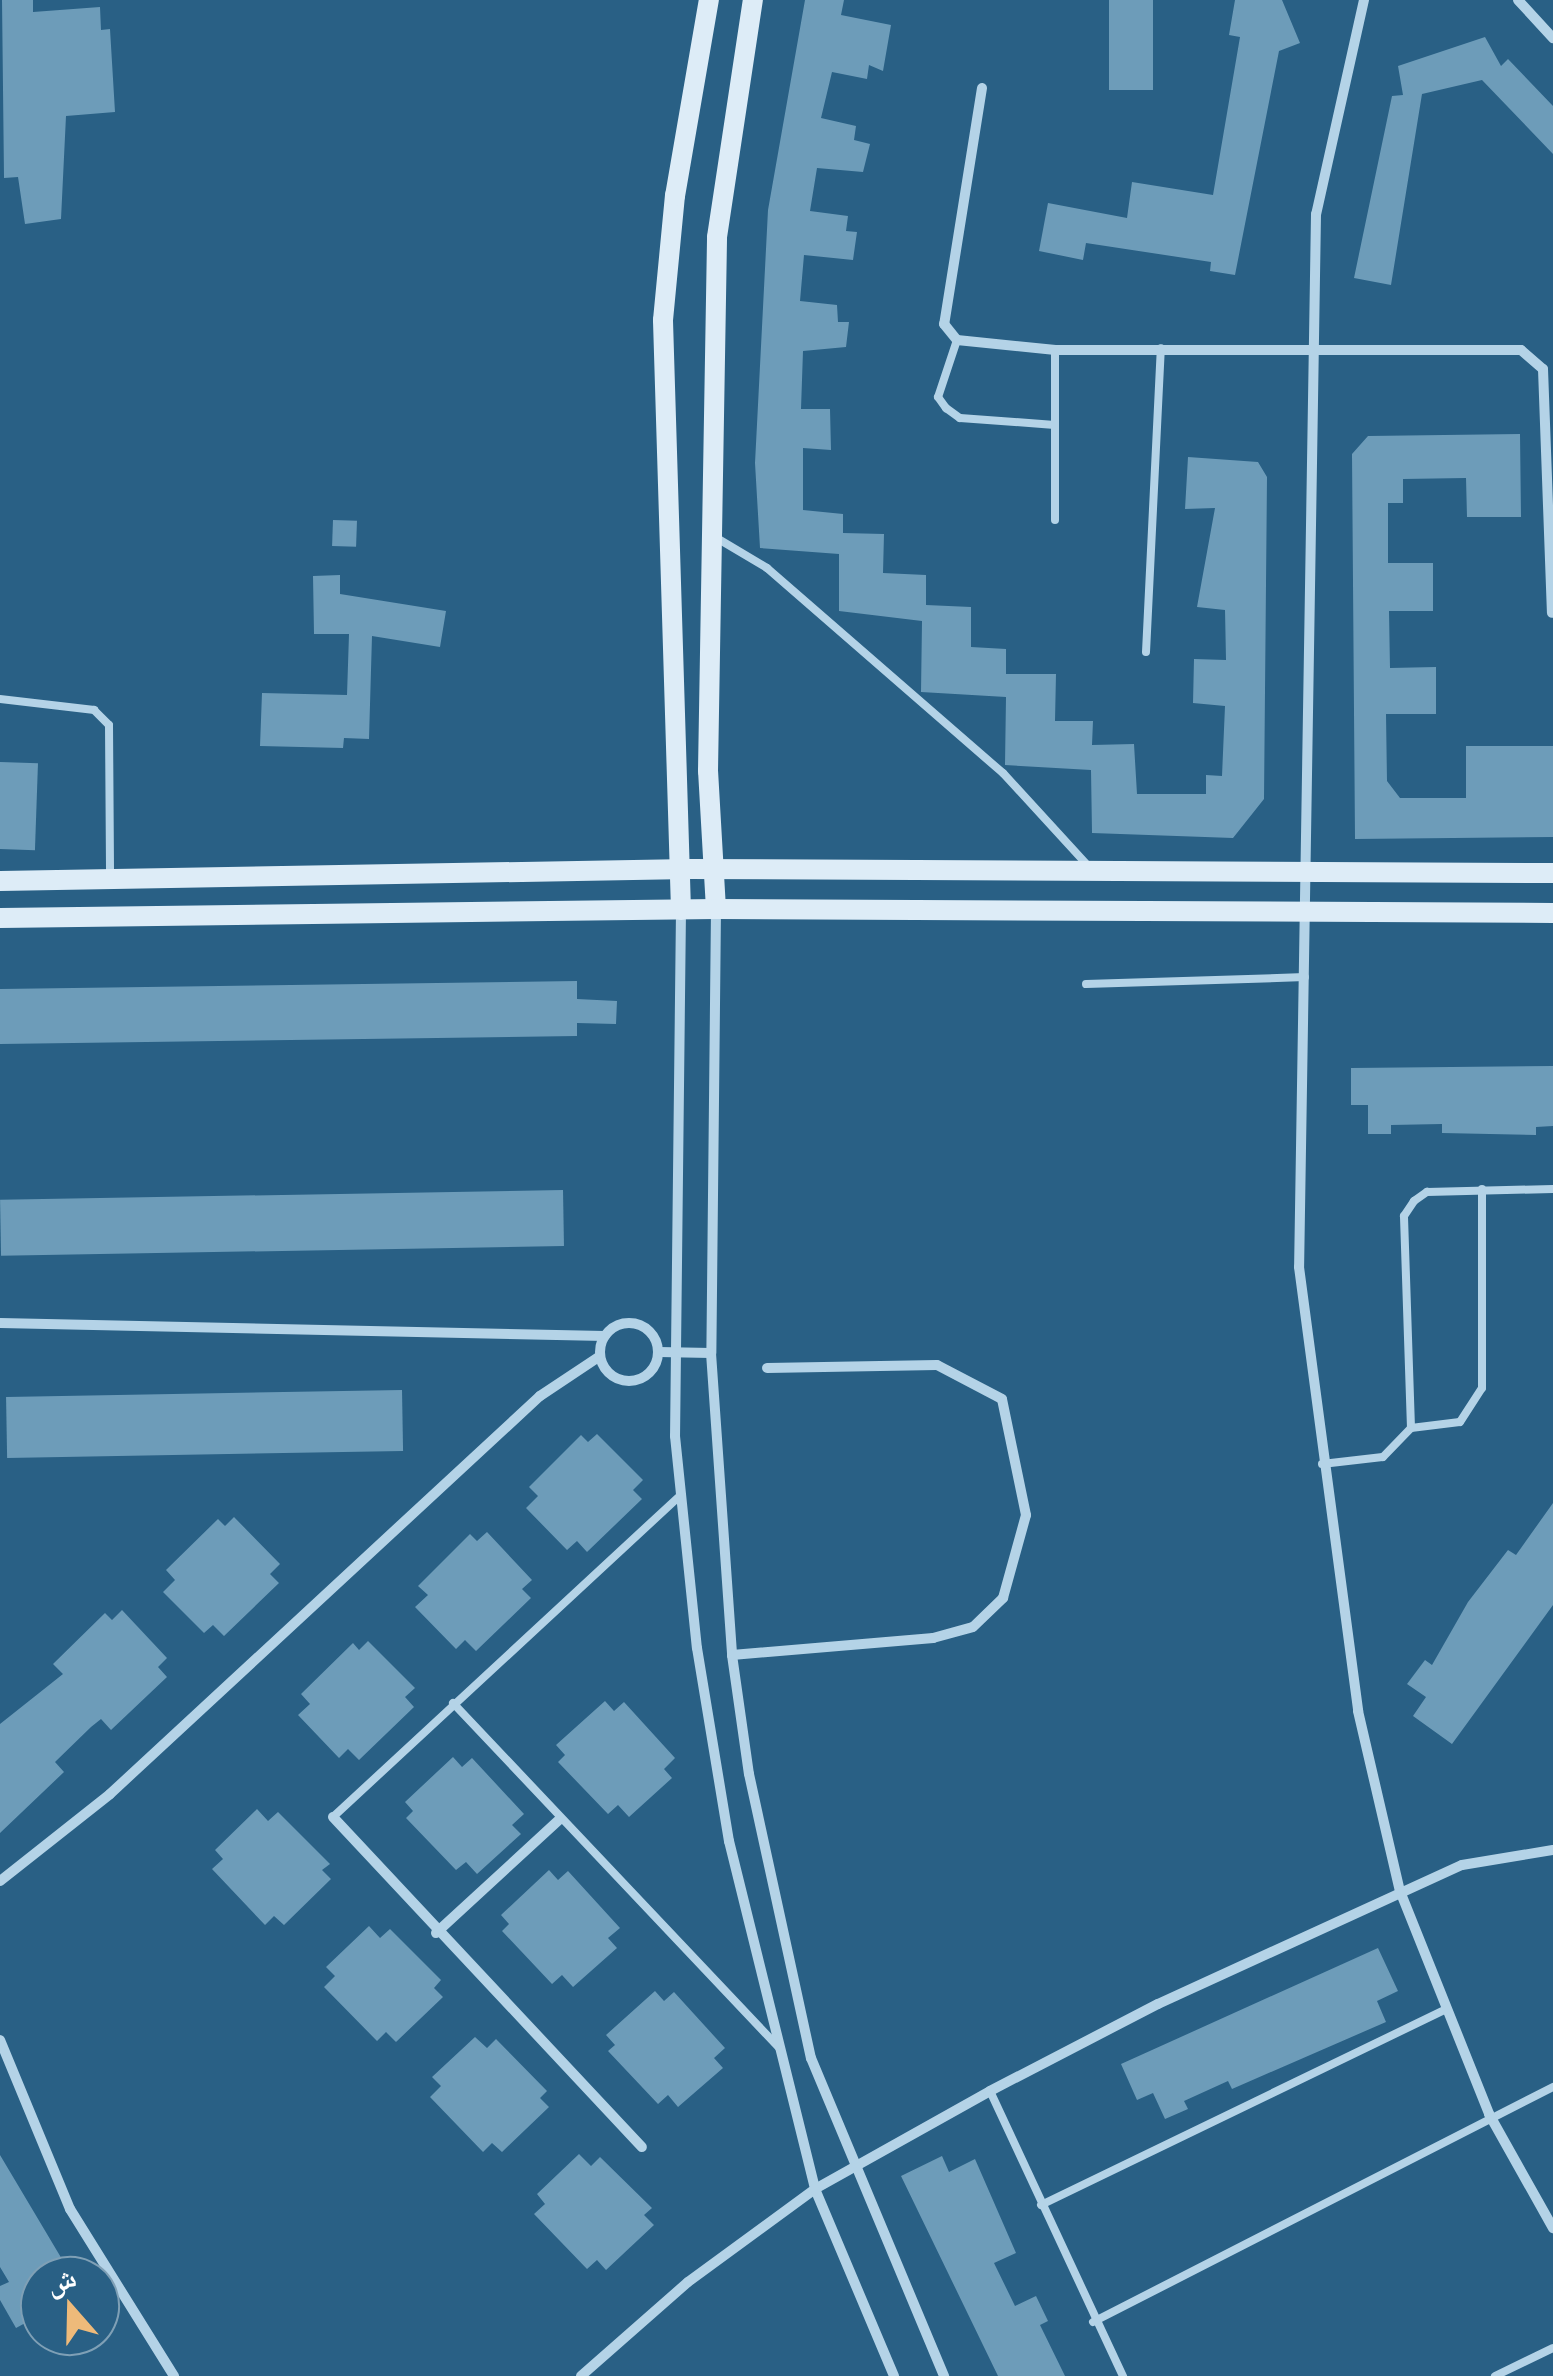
<!DOCTYPE html>
<meta charset="utf-8">
<style>
body{margin:0}
#map{position:relative;width:1553px;height:2376px;overflow:hidden;background:#296085;font-family:Barlow,"Noto Naskh Arabic",sans-serif}
div>[style]{position:absolute}
.building>*{inset:0;background:#6d9cb9;transform-origin:0 0}
.lane>*{height:8px;margin:-4px;padding:0 4px;transform-origin:4px;border-radius:4px;background:#b4d3e7}
.street>*{height:10px;margin:-5px;padding:0 5px;transform-origin:5px;border-radius:5px;background:#b4d3e7}
.street>.ring{margin:-5px;padding:0;box-sizing:content-box;background:none;border:10px solid #b4d3e7;border-radius:50%}
.secondary>*{height:20px;margin:-10px;padding:0 10px;transform-origin:10px;border-radius:10px;background:#ddecf7}
span{translate:-50% -50%;white-space:nowrap;text-align:center;line-height:1.15;-webkit-text-stroke:10px #296085;paint-order:stroke}
.north{position:absolute;left:20px;top:2256px;width:100px;height:100px;box-sizing:border-box;background:#296085;border:2px solid #7fa0b6;border-radius:50%;rotate:340deg;font-size:28px;font-weight:700;line-height:40px;text-align:center;color:#fff}
.north::after{content:'';display:block;margin:auto;width:35px;height:45px;background:#eeba7a;clip-path:polygon(50% 0,100% 100%,50% 72%,0 100%)}
</style>
<div id="map">
<div class="building">
<i style="clip-path:polygon(2px 0,33px 0,33px 12px,100px 7px,101px 30px,110px 29px,115px 112px,66px 116px,61px 219px,25px 224px,18px 177px,4px 178px)"></i>
<i style="clip-path:polygon(805px 0,844px 0,841px 15px,891px 25px,883px 71px,869px 65px,867px 79px,832px 72px,821px 118px,856px 126px,854px 140px,870px 144px,863px 172px,817px 168px,810px 211px,848px 216px,846px 231px,857px 232px,853px 260px,804px 255px,800px 301px,837px 305px,838px 322px,849px 322px,846px 347px,803px 351px,801px 409px,830px 409px,831px 450px,803px 448px,803px 510px,843px 514px,843px 533px,884px 534px,883px 573px,926px 575px,926px 605px,971px 607px,971px 647px,1006px 649px,1006px 674px,1056px 674px,1055px 721px,1093px 721px,1092px 745px,1134px 744px,1137px 794px,1206px 794px,1206px 775px,1222px 776px,1225px 706px,1193px 703px,1194px 659px,1226px 660px,1225px 610px,1197px 607px,1215px 508px,1185px 509px,1188px 457px,1258px 462px,1267px 477px,1264px 799px,1233px 838px,1092px 833px,1091px 770px,1005px 765px,1006px 697px,921px 692px,922px 621px,839px 611px,839px 554px,760px 548px,755px 463px,768px 210px)"></i>
<i style="left:1109px;top:0;width:44px;height:90px"></i>
<i style="clip-path:polygon(1235px 0,1282px 0,1300px 43px,1279px 51px,1235px 275px,1210px 271px,1211px 262px,1086px 243px,1083px 260px,1039px 251px,1048px 203px,1127px 218px,1132px 182px,1213px 195px,1240px 37px,1229px 35px)"></i>
<i style="clip-path:polygon(1485px 37px,1501px 66px,1508px 59px,1553px 106px,1553px 154px,1482px 80px,1422px 94px,1391px 285px,1354px 278px,1392px 96px,1403px 95px,1398px 66px)"></i>
<i style="clip-path:polygon(1520px 434px,1521px 517px,1467px 517px,1466px 478px,1403px 479px,1403px 503px,1388px 503px,1388px 563px,1433px 563px,1433px 611px,1389px 611px,1390px 668px,1436px 667px,1436px 714px,1386px 714px,1387px 781px,1400px 798px,1466px 798px,1466px 746px,1553px 746px,1553px 837px,1355px 839px,1352px 454px,1368px 436px)"></i>
<i style="left:333px;top:520px;width:24px;height:26px;rotate:2deg"></i>
<i style="clip-path:polygon(340px 575px,340px 594px,446px 611px,440px 647px,372px 636px,369px 739px,344px 738px,343px 748px,260px 746px,262px 693px,347px 695px,349px 634px,314px 634px,313px 576px)"></i>
<i style="left:0;top:762px;width:38px;height:87px;rotate:2deg"></i>
<i style="clip-path:polygon(577px 981px,577px 999px,617px 1001px,616px 1024px,577px 1023px,577px 1036px,0 1044px,0 989px)"></i>
<i style="clip-path:polygon(1553px 1066px,1553px 1126px,1536px 1127px,1536px 1135px,1442px 1133px,1442px 1124px,1391px 1125px,1391px 1134px,1368px 1134px,1368px 1105px,1351px 1105px,1351px 1068px)"></i>
<i style="left:563px;top:1190px;width:56px;height:563px;rotate:89deg"></i>
<i style="left:402px;top:1390px;width:61px;height:396px;rotate:89deg"></i>
<i style="clip-path:polygon(597px 1434px,643px 1480px,633px 1490px,642px 1499px,587px 1552px,577px 1541px,567px 1550px,526px 1508px,538px 1496px,529px 1487px,581px 1435px,588px 1442px)"></i>
<i style="clip-path:polygon(1553px 1503px,1553px 1605px,1452px 1744px,1413px 1716px,1426px 1697px,1407px 1684px,1425px 1660px,1432px 1665px,1468px 1602px,1508px 1550px,1516px 1555px)"></i>
<i style="clip-path:polygon(234px 1517px,280px 1564px,270px 1574px,279px 1583px,224px 1636px,213px 1625px,204px 1633px,163px 1592px,175px 1580px,166px 1570px,218px 1519px,225px 1526px)"></i>
<i style="clip-path:polygon(487px 1532px,532px 1580px,522px 1589px,531px 1598px,476px 1651px,465px 1640px,456px 1649px,415px 1607px,428px 1595px,418px 1586px,470px 1534px,477px 1541px)"></i>
<i style="clip-path:polygon(122px 1610px,167px 1658px,158px 1667px,167px 1677px,111px 1730px,101px 1719px,91px 1727px,55px 1762px,64px 1772px,0 1833px,0 1724px,63px 1674px,53px 1664px,105px 1613px,112px 1620px)"></i>
<i style="clip-path:polygon(368px 1641px,415px 1688px,405px 1697px,414px 1707px,359px 1760px,348px 1749px,339px 1758px,298px 1715px,310px 1704px,301px 1694px,353px 1643px,359px 1650px)"></i>
<i style="clip-path:polygon(605px 1701px,614px 1711px,624px 1702px,675px 1758px,664px 1769px,672px 1778px,629px 1817px,618px 1805px,608px 1814px,558px 1762px,565px 1755px,556px 1745px)"></i>
<i style="clip-path:polygon(453px 1757px,462px 1767px,472px 1758px,524px 1814px,512px 1825px,521px 1834px,477px 1874px,466px 1862px,456px 1870px,406px 1818px,413px 1811px,405px 1802px)"></i>
<i style="clip-path:polygon(257px 1809px,268px 1821px,278px 1812px,330px 1864px,322px 1870px,331px 1879px,284px 1925px,274px 1916px,265px 1925px,212px 1869px,223px 1859px,215px 1850px)"></i>
<i style="clip-path:polygon(549px 1870px,558px 1880px,568px 1871px,620px 1928px,608px 1938px,617px 1948px,573px 1987px,562px 1975px,552px 1984px,502px 1931px,509px 1924px,501px 1915px)"></i>
<i style="clip-path:polygon(369px 1926px,380px 1938px,390px 1929px,441px 1980px,434px 1988px,443px 1997px,396px 2042px,386px 2032px,377px 2041px,324px 1987px,335px 1976px,326px 1967px)"></i>
<i style="clip-path:polygon(1378px 1948px,1398px 1991px,1377px 2001px,1386px 2022px,1232px 2089px,1228px 2081px,1184px 2101px,1188px 2109px,1165px 2119px,1153px 2093px,1137px 2100px,1121px 2064px)"></i>
<i style="clip-path:polygon(655px 1991px,664px 2001px,674px 1992px,725px 2048px,714px 2058px,723px 2068px,678px 2107px,668px 2095px,658px 2104px,608px 2051px,615px 2045px,606px 2035px)"></i>
<i style="clip-path:polygon(475px 2037px,487px 2048px,496px 2039px,547px 2091px,540px 2098px,549px 2107px,502px 2152px,492px 2143px,483px 2152px,430px 2097px,441px 2086px,432px 2077px)"></i>
<i style="clip-path:polygon(579px 2154px,591px 2166px,600px 2157px,652px 2208px,644px 2215px,654px 2225px,606px 2270px,597px 2260px,587px 2269px,534px 2214px,545px 2204px,537px 2194px)"></i>
<i style="clip-path:polygon(0 2155px,72px 2276px,40px 2276px,40px 2315px,16px 2328px,0 2300px,0 2286px,9px 2282px,0 2267px)"></i>
<i style="clip-path:polygon(942px 2156px,949px 2172px,975px 2159px,1016px 2253px,994px 2263px,1015px 2306px,1036px 2296px,1048px 2321px,1040px 2325px,1065px 2376px,998px 2376px,901px 2176px)"></i>
</div>
<div class="lane">
<i style="left:957px;top:340px;width:60px;rotate:108.4deg"></i>
<i style="left:938px;top:397px;width:14px;rotate:54deg"></i>
<i style="left:946px;top:408px;width:17px;rotate:36deg"></i>
<i style="left:960px;top:418px;width:95px;rotate:4.2deg"></i>
<i style="left:1055px;top:350px;width:170px;rotate:90deg"></i>
<i style="left:715px;top:537px;width:61px;rotate:30.8deg"></i>
<i style="left:767px;top:568px;width:313px;rotate:41deg"></i>
<i style="left:1003px;top:773px;width:127px;rotate:47.5deg"></i>
<i style="left:1146px;top:652px;width:304px;rotate:-87.2deg"></i>
<i style="left:0;top:699px;width:95px;rotate:6.7deg"></i>
<i style="left:94px;top:710px;width:21px;rotate:45deg"></i>
<i style="left:109px;top:725px;width:152px;rotate:89.6deg"></i>
<i style="left:1086px;top:984px;width:219px;rotate:-1.8deg"></i>
<i style="left:1411px;top:1428px;width:49px;rotate:-7deg"></i>
<i style="left:1460px;top:1422px;width:40px;rotate:-57.1deg"></i>
<i style="left:1482px;top:1388px;width:199px;rotate:-90deg"></i>
<i style="left:1322px;top:1464px;width:61px;rotate:-6.5deg"></i>
<i style="left:1383px;top:1457px;width:40px;rotate:-46deg"></i>
<i style="left:1411px;top:1428px;width:212px;rotate:-91.9deg"></i>
<i style="left:1404px;top:1216px;width:18px;rotate:-56deg"></i>
<i style="left:1414px;top:1201px;width:16px;rotate:-35deg"></i>
<i style="left:1427px;top:1192px;width:126px;rotate:-1.4deg"></i>
<i style="left:453px;top:1703px;width:476px;rotate:46.6deg"></i>
<i style="left:333px;top:1817px;width:469px;rotate:-42.8deg"></i>
<i style="left:990px;top:2091px;width:315px;rotate:65deg"></i>
<i style="left:1041px;top:2205px;width:450px;rotate:-25.8deg"></i>
<i style="left:1093px;top:2322px;width:517px;rotate:-27.06deg"></i>
<i style="left:1495px;top:2376px;width:64px;rotate:-25.8deg"></i>
</div>
<div class="street">
<i style="left:1364px;top:0;width:219px;rotate:102.6deg"></i>
<i style="left:1316px;top:214px;width:1053px;rotate:90.92deg"></i>
<i style="left:1299px;top:1267px;width:448px;rotate:82.4deg"></i>
<i style="left:1358px;top:1711px;width:185px;rotate:76.9deg"></i>
<i style="left:1400px;top:1891px;width:240px;rotate:68.2deg"></i>
<i style="left:1489px;top:2114px;width:131px;rotate:60.7deg"></i>
<i style="left:1518px;top:0;width:52px;rotate:47.4deg"></i>
<i style="left:982px;top:88px;width:239px;rotate:99.1deg"></i>
<i style="left:944px;top:324px;width:21px;rotate:51deg"></i>
<i style="left:957px;top:340px;width:99px;rotate:5.8deg"></i>
<i style="left:1055px;top:350px;width:466px"></i>
<i style="left:1521px;top:350px;width:29px;rotate:41deg"></i>
<i style="left:1543px;top:369px;width:244px;rotate:87.9deg"></i>
<i style="left:716px;top:909px;width:444px;rotate:90.6deg"></i>
<i style="left:711px;top:1353px;width:303px;rotate:86deg"></i>
<i style="left:732px;top:1655px;width:120px;rotate:81.9deg"></i>
<i style="left:749px;top:1774px;width:291px;rotate:77.7deg"></i>
<i style="left:811px;top:2058px;width:345px;rotate:67.3deg"></i>
<i style="left:681px;top:910px;width:526px;rotate:90.65deg"></i>
<i style="left:675px;top:1436px;width:213px;rotate:84.1deg"></i>
<i style="left:697px;top:1648px;width:196px;rotate:80.6deg"></i>
<i style="left:729px;top:1841px;width:358px;rotate:76.1deg"></i>
<i style="left:815px;top:2189px;width:203px;rotate:67.1deg"></i>
<i style="left:0;top:1323px;width:605px;rotate:1.23deg"></i>
<i class="ring" style="left:600px;top:1323px;width:48px;height:48px"></i>
<i style="left:659px;top:1352px;width:52px;rotate:1.1deg"></i>
<i style="left:732px;top:1655px;width:202px;rotate:-4.8deg"></i>
<i style="left:933px;top:1638px;width:41px;rotate:-15.4deg"></i>
<i style="left:973px;top:1627px;width:42px;rotate:-44deg"></i>
<i style="left:1003px;top:1598px;width:86px;rotate:-74.5deg"></i>
<i style="left:1026px;top:1515px;width:118px;rotate:-101.7deg"></i>
<i style="left:1002px;top:1399px;width:73px;rotate:-152.4deg"></i>
<i style="left:937px;top:1365px;width:170px;rotate:179deg"></i>
<i style="left:333px;top:1817px;width:452px;rotate:46.9deg"></i>
<i style="left:0;top:1881px;width:140px;rotate:-38.3deg"></i>
<i style="left:110px;top:1794px;width:586px;rotate:-42.79deg"></i>
<i style="left:540px;top:1396px;width:72px;rotate:-33.7deg"></i>
<i style="left:436px;top:1933px;width:168px;rotate:-42.6deg"></i>
<i style="left:0;top:2040px;width:183px;rotate:67.5deg"></i>
<i style="left:70px;top:2209px;width:197px;rotate:58.1deg"></i>
<i style="left:581px;top:2376px;width:142px;rotate:-41.3deg"></i>
<i style="left:688px;top:2282px;width:157px;rotate:-36.2deg"></i>
<i style="left:815px;top:2189px;width:201px;rotate:-29.2deg"></i>
<i style="left:990px;top:2091px;width:189px;rotate:-27.4deg"></i>
<i style="left:1158px;top:2004px;width:334px;rotate:-24.6deg"></i>
<i style="left:1462px;top:1865px;width:92px;rotate:-9.4deg"></i>
</div>
<div class="secondary">
<i style="left:0;top:881px;width:689px;rotate:-1deg"></i>
<i style="left:689px;top:869px;width:864px;rotate:0.27deg"></i>
<i style="left:716px;top:909px;width:138px;rotate:-93.3deg"></i>
<i style="left:708px;top:771px;width:534px;rotate:-89.03deg"></i>
<i style="left:717px;top:237px;width:240px;rotate:-81.4deg"></i>
<i style="left:681px;top:910px;width:590px;rotate:-91.75deg"></i>
<i style="left:663px;top:320px;width:125px;rotate:-84.5deg"></i>
<i style="left:675px;top:196px;width:199px;rotate:-80.2deg"></i>
<i style="left:0;top:918px;width:716px;rotate:-0.72deg"></i>
<i style="left:716px;top:909px;width:837px;rotate:0.27deg"></i>
</div>
<div class="north">ش</div>
</div>
